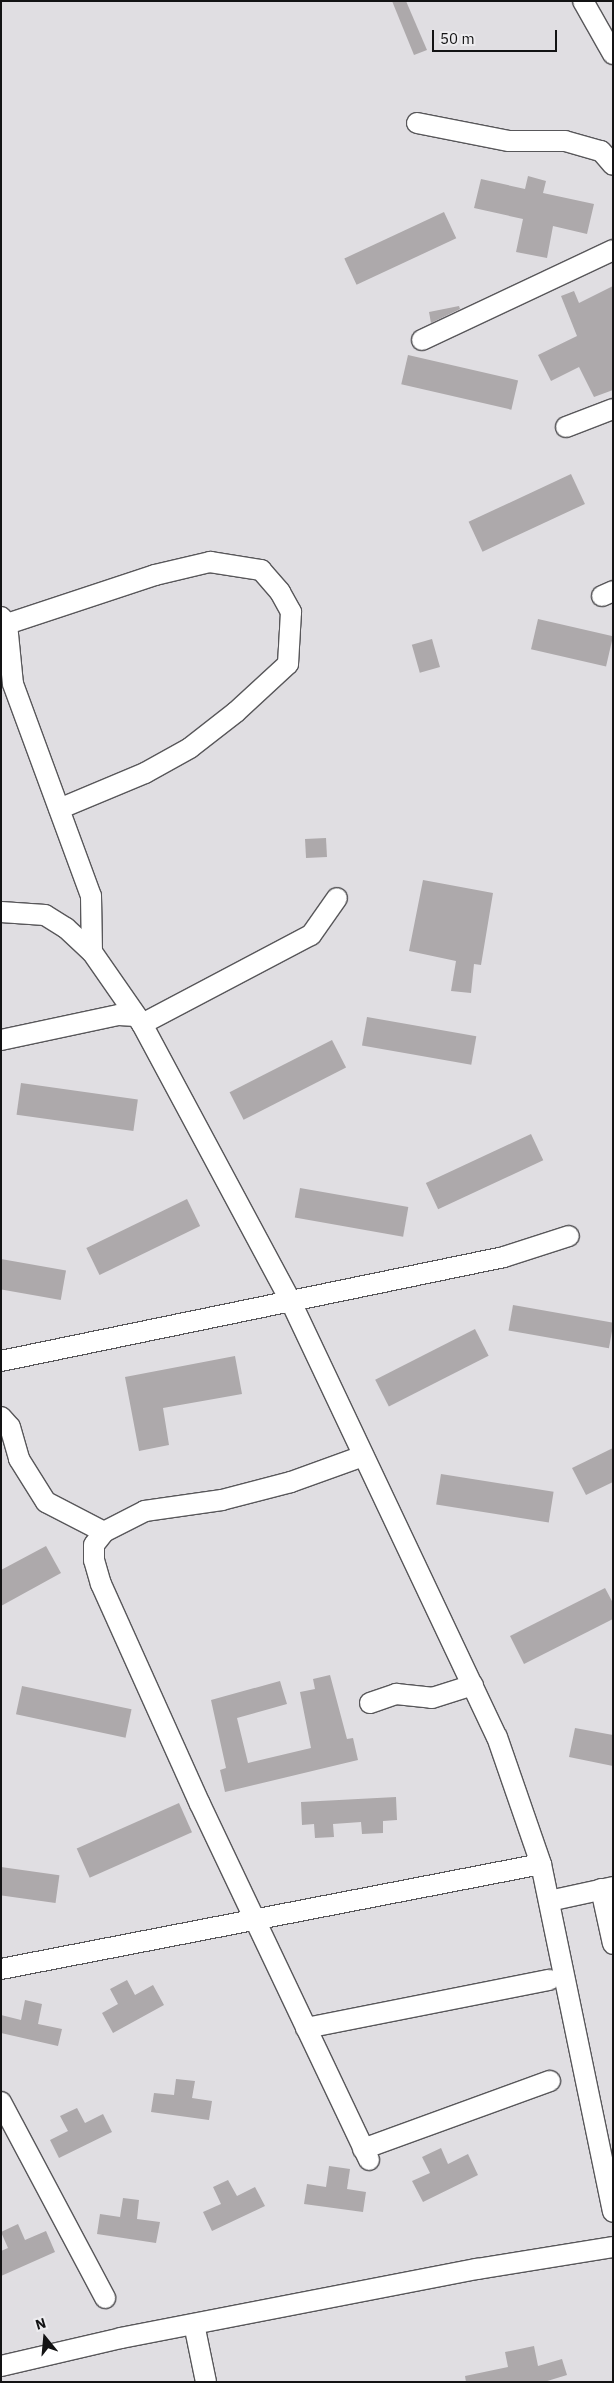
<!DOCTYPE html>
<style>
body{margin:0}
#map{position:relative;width:614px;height:2383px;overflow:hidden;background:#e0dee2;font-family:"IBM Plex Sans",sans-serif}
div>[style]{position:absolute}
.building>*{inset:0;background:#ada9ab;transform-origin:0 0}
.roads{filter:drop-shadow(1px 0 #58575a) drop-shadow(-1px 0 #58575a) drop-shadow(0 1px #58575a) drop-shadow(0 -1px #58575a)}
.minor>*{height:20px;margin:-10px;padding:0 10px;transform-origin:10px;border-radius:10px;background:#fff}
span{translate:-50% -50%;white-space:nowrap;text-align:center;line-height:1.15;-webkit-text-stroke:5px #edecef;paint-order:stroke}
.frame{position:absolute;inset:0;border:2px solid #131314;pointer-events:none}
.north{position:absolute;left:20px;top:2313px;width:50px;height:50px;-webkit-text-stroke:4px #edecef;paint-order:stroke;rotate:343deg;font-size:14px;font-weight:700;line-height:20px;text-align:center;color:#131314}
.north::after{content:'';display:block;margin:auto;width:18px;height:22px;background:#131314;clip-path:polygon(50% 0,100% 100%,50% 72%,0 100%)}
.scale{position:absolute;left:432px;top:30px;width:125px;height:22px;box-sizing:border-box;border:2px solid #131314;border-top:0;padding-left:6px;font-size:15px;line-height:18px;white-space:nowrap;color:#131314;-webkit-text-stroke:4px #edecef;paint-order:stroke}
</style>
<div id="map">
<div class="building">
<i style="clip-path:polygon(392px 1px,406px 1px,427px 50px,414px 55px)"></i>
<i style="clip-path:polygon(528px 176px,546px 181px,543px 193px,594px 204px,587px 234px,553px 226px,547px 258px,516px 252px,523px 219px,474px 208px,481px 179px,525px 189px)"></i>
<i style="left:444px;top:212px;width:29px;height:110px;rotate:65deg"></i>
<i style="clip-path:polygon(613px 286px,613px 390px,594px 397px,579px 367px,551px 381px,538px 355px,577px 336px,561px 296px,574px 291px,579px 303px)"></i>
<i style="clip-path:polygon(459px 306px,460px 309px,431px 323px,429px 312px)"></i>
<i style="left:408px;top:355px;width:113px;height:30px;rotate:13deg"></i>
<i style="left:571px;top:474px;width:33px;height:113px;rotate:65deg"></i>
<i style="left:538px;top:619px;width:77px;height:31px;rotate:13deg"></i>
<i style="left:432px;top:639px;width:29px;height:21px;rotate:74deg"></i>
<i style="left:326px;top:838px;width:19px;height:21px;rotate:87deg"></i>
<i style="clip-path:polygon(423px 880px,493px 893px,481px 965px,474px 964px,471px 993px,451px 991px,456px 961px,409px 951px)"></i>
<i style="left:367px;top:1017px;width:111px;height:29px;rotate:10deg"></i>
<i style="left:332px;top:1040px;width:31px;height:115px;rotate:63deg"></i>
<i style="left:21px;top:1083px;width:118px;height:32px;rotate:8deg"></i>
<i style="left:531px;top:1134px;width:29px;height:116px;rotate:65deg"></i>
<i style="left:300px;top:1188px;width:110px;height:30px;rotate:10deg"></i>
<i style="left:187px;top:1199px;width:30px;height:112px;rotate:64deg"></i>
<i style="left:1px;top:1259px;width:66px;height:30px;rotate:10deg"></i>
<i style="left:513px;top:1305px;width:102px;height:26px;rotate:10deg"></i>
<i style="left:475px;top:1329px;width:30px;height:112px;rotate:63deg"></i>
<i style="clip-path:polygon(235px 1356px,242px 1394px,163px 1408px,169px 1445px,139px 1451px,125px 1377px)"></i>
<i style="clip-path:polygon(613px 1448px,613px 1482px,586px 1495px,572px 1468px)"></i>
<i style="left:441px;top:1474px;width:114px;height:31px;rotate:9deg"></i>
<i style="clip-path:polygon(46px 1546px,61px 1573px,1px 1606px,1px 1570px)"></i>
<i style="clip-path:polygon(605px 1588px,613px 1603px,613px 1619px,524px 1664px,510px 1636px)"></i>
<i style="clip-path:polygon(330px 1675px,347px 1739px,353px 1738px,358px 1760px,225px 1792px,220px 1770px,226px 1768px,211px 1700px,280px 1681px,287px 1704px,237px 1718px,248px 1763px,311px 1748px,300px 1692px,315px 1689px,313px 1679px)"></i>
<i style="left:22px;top:1686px;width:112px;height:29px;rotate:12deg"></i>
<i style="clip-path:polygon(575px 1728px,613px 1735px,613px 1766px,569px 1757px)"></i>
<i style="clip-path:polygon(396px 1797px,397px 1820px,383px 1821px,383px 1833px,362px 1834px,361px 1822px,333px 1824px,334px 1837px,315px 1838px,314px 1824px,302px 1825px,301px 1802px)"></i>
<i style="left:179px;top:1803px;width:32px;height:112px;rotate:66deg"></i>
<i style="left:1px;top:1867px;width:59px;height:28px;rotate:8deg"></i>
<i style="clip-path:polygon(127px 1980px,135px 1995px,153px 1985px,164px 2005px,113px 2033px,102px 2013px,118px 2004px,110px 1989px)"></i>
<i style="clip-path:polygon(25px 2000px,42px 2004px,38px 2024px,62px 2029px,58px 2046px,1px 2033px,1px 2015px,21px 2020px)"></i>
<i style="clip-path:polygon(176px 2079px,195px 2081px,192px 2098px,212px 2101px,209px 2120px,151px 2112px,154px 2093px,174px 2095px)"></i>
<i style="clip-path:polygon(77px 2108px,85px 2123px,103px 2114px,112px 2132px,59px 2158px,50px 2140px,68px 2131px,60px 2116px)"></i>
<i style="clip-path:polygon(441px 2148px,448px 2164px,468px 2154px,478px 2175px,423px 2202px,412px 2181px,430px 2173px,422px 2157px)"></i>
<i style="clip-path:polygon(329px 2166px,350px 2169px,347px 2189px,366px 2192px,363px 2212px,304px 2204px,307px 2184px,326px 2187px)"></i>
<i style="clip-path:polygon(228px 2180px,237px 2196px,255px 2187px,265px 2206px,212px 2231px,203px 2212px,221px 2204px,213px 2187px)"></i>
<i style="clip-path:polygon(123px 2198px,139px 2200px,137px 2219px,160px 2222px,156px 2243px,97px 2234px,100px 2214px,120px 2217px)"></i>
<i style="clip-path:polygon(18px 2224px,25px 2240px,46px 2231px,55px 2252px,1px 2276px,1px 2251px,8px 2248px,1px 2232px)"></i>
<i style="clip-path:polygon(534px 2346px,538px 2366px,562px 2359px,567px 2375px,544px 2382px,466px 2382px,465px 2376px,508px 2367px,505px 2352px)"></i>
</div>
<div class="roads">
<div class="minor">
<i style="left:583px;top:1px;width:61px;rotate:60.5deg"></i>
<i style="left:417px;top:123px;width:94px;rotate:11.1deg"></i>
<i style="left:509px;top:141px;width:56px"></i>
<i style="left:565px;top:141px;width:37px;rotate:16deg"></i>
<i style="left:601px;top:151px;width:18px;rotate:49deg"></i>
<i style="left:422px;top:340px;width:211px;rotate:-25.2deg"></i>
<i style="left:566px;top:427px;width:50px;rotate:-21deg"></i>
<i style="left:602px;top:596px;width:12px;rotate:-24deg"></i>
<i style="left:1px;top:617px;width:9px;rotate:49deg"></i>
<i style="left:7px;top:624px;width:60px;rotate:84.3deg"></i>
<i style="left:13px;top:684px;width:226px;rotate:69.8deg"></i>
<i style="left:91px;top:896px;width:56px;rotate:89deg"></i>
<i style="left:92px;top:952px;width:88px;rotate:55.2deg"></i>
<i style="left:142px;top:1024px;width:318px;rotate:61.8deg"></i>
<i style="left:292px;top:1304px;width:479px;rotate:64.7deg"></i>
<i style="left:497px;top:1737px;width:134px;rotate:70.9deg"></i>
<i style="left:541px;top:1864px;width:355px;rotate:78.3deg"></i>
<i style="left:7px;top:624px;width:156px;rotate:-18.3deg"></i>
<i style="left:155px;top:575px;width:57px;rotate:-13.3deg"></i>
<i style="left:210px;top:562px;width:52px;rotate:8.9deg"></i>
<i style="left:261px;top:570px;width:29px;rotate:49deg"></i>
<i style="left:280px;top:592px;width:23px;rotate:61deg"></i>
<i style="left:291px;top:612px;width:52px;rotate:93.3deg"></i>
<i style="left:288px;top:664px;width:71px;rotate:137.3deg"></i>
<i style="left:236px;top:712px;width:58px;rotate:142deg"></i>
<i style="left:190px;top:748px;width:51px;rotate:150.9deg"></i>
<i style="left:145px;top:773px;width:93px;rotate:157.3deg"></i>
<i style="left:1px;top:912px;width:44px;rotate:3.9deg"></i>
<i style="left:45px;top:915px;width:25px;rotate:32deg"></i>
<i style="left:66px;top:928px;width:35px;rotate:43deg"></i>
<i style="left:142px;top:1024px;width:191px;rotate:-27.8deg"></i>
<i style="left:311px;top:935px;width:45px;rotate:-54.9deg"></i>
<i style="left:1px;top:1040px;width:121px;rotate:-12deg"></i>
<i style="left:119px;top:1015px;width:17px;rotate:3deg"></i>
<i style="left:1px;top:1361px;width:514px;rotate:-11.68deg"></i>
<i style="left:504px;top:1257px;width:68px;rotate:-17.9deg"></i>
<i style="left:1px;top:1417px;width:13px;rotate:48deg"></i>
<i style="left:10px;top:1427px;width:33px;rotate:74deg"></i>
<i style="left:19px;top:1459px;width:51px;rotate:57.9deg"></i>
<i style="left:46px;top:1502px;width:65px;rotate:27.3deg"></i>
<i style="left:363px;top:1456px;width:77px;rotate:160.1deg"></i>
<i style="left:291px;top:1482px;width:71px;rotate:165.4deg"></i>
<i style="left:222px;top:1500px;width:78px;rotate:171.9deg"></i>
<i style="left:145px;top:1511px;width:46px;rotate:152.9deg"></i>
<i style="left:104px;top:1532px;width:16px;rotate:128deg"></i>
<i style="left:94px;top:1545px;width:15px;rotate:90deg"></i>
<i style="left:94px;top:1560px;width:25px;rotate:74deg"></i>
<i style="left:101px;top:1584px;width:241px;rotate:65.8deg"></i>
<i style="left:200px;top:1804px;width:394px;rotate:64.6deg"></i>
<i style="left:370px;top:1703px;width:28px;rotate:-19deg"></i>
<i style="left:396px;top:1694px;width:36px;rotate:6deg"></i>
<i style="left:432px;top:1698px;width:43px;rotate:-17.6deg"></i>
<i style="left:601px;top:1889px;width:56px;rotate:77.7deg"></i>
<i style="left:549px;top:1901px;width:66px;rotate:-12.3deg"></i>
<i style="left:1px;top:1969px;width:550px;rotate:-11deg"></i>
<i style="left:306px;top:2028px;width:248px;rotate:-11.2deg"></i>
<i style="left:1px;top:2102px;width:222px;rotate:62deg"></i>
<i style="left:363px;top:2149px;width:199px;rotate:-20deg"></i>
<i style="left:194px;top:2324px;width:59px;rotate:78.3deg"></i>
<i style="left:1px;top:2366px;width:123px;rotate:-13.1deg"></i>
<i style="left:121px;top:2338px;width:363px;rotate:-11deg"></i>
<i style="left:477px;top:2269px;width:138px;rotate:-9.2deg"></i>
</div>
</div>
<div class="frame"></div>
<div class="north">N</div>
<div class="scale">50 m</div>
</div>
